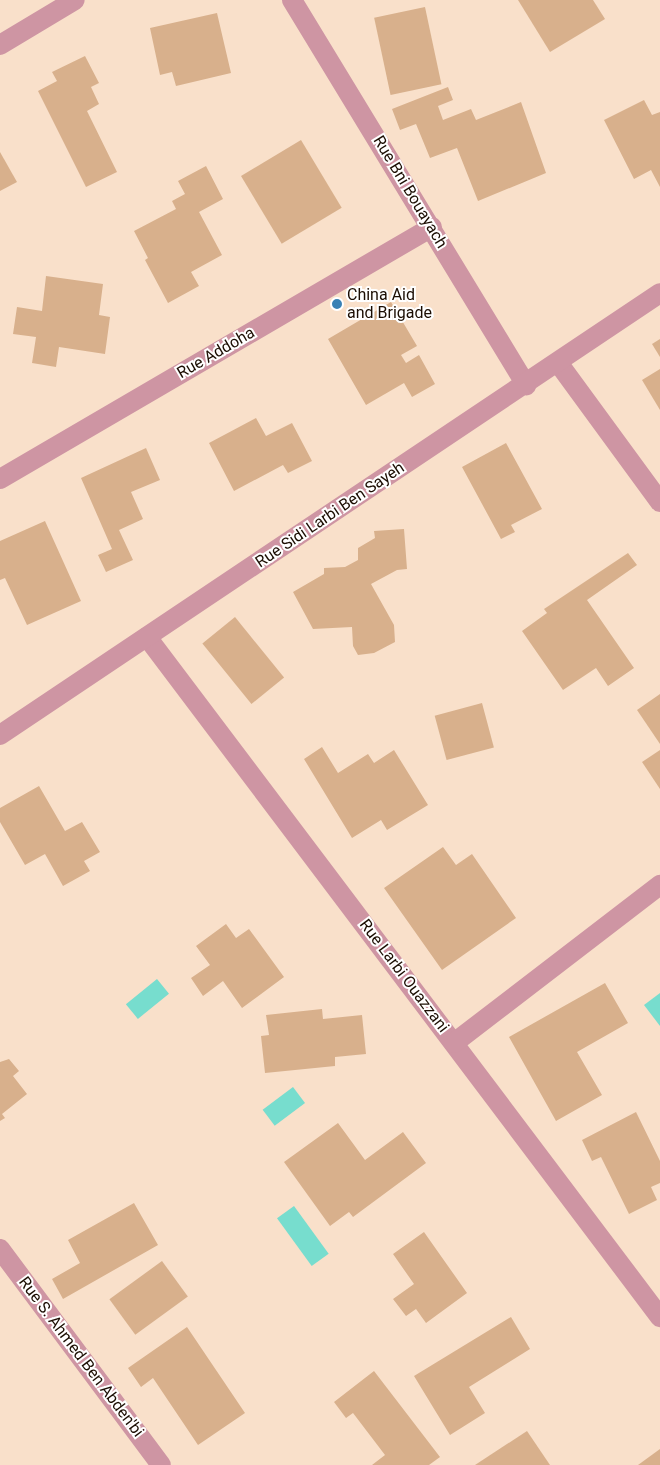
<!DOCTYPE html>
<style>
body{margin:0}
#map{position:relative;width:660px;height:1465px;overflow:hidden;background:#f9e0ca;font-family:Roboto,sans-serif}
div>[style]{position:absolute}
.water>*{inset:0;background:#77ddce;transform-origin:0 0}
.building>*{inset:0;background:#d8b08c;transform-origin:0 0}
.minor>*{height:20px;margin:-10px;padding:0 10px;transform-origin:10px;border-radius:10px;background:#ce95a3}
.dots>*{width:14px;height:14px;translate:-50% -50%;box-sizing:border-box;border:2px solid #fff;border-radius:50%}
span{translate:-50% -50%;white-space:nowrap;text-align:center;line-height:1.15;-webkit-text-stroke:4px #fff;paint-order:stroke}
.street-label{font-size:16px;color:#1b0d02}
.poi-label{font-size:16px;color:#1b0d02}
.left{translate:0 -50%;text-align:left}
</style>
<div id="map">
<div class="water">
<i style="left:157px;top:979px;width:19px;height:40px;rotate:51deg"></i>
<i style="clip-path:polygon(660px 993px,660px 1026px,644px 1005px)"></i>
<i style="left:293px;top:1087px;width:20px;height:38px;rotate:53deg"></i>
<i style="left:294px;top:1206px;width:59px;height:21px;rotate:54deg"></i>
</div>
<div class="building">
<i style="clip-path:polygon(518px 0,593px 0,605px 19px,550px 52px)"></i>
<i style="left:425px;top:7px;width:79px;height:52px;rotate:78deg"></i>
<i style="clip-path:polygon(217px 13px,231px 73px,176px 86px,172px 72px,160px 75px,150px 28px)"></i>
<i style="clip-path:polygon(85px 56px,99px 83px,91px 87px,99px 104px,87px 111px,117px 172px,86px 187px,38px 91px,57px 81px,52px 72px)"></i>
<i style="clip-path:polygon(448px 87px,453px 100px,438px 106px,443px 120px,471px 109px,476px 120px,521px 102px,546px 173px,478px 201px,457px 148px,430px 158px,416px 124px,400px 130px,392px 109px)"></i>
<i style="clip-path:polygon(644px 100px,652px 115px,660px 112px,660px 187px,651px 170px,634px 179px,604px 120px)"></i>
<i style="left:301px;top:140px;width:79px;height:70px;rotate:59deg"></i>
<i style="clip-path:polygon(0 152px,17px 182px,0 191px)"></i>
<i style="clip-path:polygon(206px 166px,223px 199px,199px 212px,222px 255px,191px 272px,199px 286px,168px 303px,145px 260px,148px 258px,134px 231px,176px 209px,172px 201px,185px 194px,178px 181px)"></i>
<i style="clip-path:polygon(46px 276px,103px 284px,99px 315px,110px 317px,105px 354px,59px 347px,56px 367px,32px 363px,36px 337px,13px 334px,17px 307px,42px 311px)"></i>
<i style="clip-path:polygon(391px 302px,417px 346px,401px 355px,406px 363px,419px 355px,435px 384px,412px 397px,404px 383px,366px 405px,328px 339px)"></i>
<i style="clip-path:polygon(660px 339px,660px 357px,652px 344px)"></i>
<i style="clip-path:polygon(660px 369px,660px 410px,642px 380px)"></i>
<i style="clip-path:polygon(256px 418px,266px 436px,292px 423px,312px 461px,288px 473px,283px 465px,234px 491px,209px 443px)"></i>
<i style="clip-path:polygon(506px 443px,542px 509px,511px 525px,515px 532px,501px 539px,462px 467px)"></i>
<i style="clip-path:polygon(146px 448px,160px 480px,131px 492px,143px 519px,119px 530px,133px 560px,106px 572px,98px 555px,112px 549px,81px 478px)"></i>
<i style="clip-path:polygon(45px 521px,81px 601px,27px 625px,5px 578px,0 580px,0 541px)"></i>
<i style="clip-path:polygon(404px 529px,407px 569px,397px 570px,371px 584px,394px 625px,395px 642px,374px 653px,358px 655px,353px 646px,352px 627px,313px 629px,293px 592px,324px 574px,324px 568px,345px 567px,358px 560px,358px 548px,375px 538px,374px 531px)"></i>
<i style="clip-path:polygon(628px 553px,637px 565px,587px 600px,634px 668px,608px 686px,596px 668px,563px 690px,522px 631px,547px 613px,544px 609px)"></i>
<i style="left:235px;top:617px;width:78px;height:42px;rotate:51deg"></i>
<i style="clip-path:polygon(660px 694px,660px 744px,637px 710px)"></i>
<i style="left:482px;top:703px;width:46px;height:49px;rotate:75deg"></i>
<i style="clip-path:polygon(322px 747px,338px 773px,368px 754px,374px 763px,394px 750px,428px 805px,387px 830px,381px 820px,352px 838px,304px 759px)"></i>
<i style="clip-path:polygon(660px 750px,660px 789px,642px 762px)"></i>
<i style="clip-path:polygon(39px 786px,65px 831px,82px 822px,100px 852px,84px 861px,90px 871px,63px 886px,45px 854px,25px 865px,0 822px,0 808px)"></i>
<i style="clip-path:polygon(443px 847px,456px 865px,472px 854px,516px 918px,442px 970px,384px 888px)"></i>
<i style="clip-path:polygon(226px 924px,236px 938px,249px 929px,284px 977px,242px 1008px,223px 981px,203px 996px,191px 978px,210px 965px,196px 946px)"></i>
<i style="clip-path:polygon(605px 983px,628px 1023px,577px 1052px,602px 1095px,556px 1121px,509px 1037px)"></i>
<i style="clip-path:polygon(322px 1009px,323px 1019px,362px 1015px,366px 1054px,335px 1057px,335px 1066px,265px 1073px,261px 1036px,269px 1035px,266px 1015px)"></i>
<i style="clip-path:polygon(9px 1059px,19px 1071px,13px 1076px,27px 1094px,2px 1114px,5px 1118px,0 1121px,0 1062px)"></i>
<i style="clip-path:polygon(636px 1112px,660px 1161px,660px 1183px,651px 1187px,657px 1200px,629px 1214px,601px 1157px,592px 1161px,582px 1140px)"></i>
<i style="clip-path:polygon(338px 1123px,365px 1160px,403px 1132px,426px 1163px,353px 1217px,349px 1212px,330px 1226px,284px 1162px)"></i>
<i style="clip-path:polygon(134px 1203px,158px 1245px,63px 1299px,52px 1279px,80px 1263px,68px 1240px)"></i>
<i style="clip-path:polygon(424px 1232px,467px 1293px,426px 1323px,416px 1309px,406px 1316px,393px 1299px,414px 1284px,393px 1254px)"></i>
<i style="left:162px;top:1261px;width:44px;height:65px;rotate:54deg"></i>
<i style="clip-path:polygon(511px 1317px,530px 1349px,469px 1387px,485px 1413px,450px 1435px,414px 1376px)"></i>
<i style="clip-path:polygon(187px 1327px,245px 1413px,198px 1445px,153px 1378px,141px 1387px,128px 1368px)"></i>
<i style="clip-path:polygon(374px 1371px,440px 1457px,429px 1465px,372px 1465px,385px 1455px,353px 1413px,346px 1418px,334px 1402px)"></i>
<i style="clip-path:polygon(527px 1431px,550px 1465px,475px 1465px)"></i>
<i style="clip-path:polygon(660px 1449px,660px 1465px,638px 1465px)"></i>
</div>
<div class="minor">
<i style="left:292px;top:0;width:451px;rotate:58.7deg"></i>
<i style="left:0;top:45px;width:87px;rotate:-31deg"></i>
<i style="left:559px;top:364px;width:171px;rotate:53.8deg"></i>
<i style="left:0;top:479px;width:500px;rotate:-30.26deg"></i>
<i style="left:147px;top:637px;width:852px;rotate:52.97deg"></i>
<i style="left:0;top:735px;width:794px;rotate:-33.81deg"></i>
<i style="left:454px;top:1043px;width:260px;rotate:-37.5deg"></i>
<i style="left:0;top:1249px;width:269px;rotate:53.3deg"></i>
</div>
<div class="dots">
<i style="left:337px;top:304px;background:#3881b5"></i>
</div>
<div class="street-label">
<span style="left:410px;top:192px;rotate:59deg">Rue Bni Bouayach</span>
<span style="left:216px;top:353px;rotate:-30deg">Rue Addoha</span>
<span style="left:330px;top:515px;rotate:-34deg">Rue Sidi Larbi Ben Sayeh</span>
<span style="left:404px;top:976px;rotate:53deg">Rue Larbi Ouazzani</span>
<span style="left:81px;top:1357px;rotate:53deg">Rue S. Ahmed Ben Abden'bi</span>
</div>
<div class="poi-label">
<span class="left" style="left:347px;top:304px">China Aid<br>and Brigade</span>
</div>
</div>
